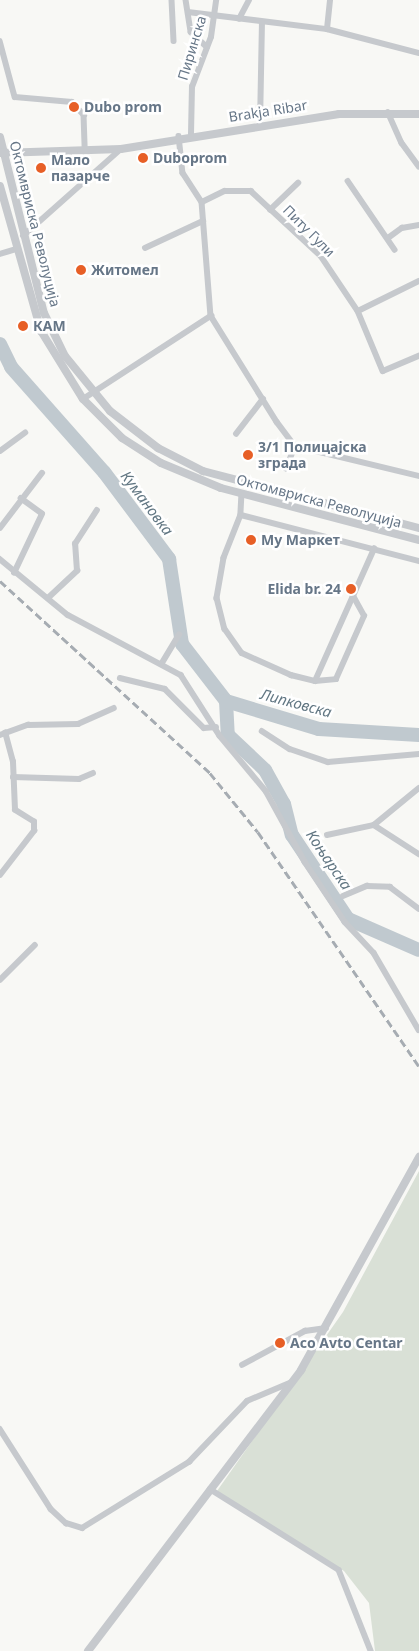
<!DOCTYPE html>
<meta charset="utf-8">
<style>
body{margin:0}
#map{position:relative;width:419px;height:1651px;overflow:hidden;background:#f8f8f5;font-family:"Noto Sans",sans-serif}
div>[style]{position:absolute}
.green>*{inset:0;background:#d9e0d6}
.river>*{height:14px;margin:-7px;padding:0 7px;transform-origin:7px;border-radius:7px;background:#c0c9cf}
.minor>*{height:5.5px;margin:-2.75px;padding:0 2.75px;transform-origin:2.75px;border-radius:2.75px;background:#c6c9cd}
.tertiary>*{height:8px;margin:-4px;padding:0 4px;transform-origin:4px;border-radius:4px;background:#c6c9cd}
.rail>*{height:2.5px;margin-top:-1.25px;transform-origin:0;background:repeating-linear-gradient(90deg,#a6acb2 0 8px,transparent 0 12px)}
.dots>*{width:14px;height:14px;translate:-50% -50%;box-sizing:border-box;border:2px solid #fff;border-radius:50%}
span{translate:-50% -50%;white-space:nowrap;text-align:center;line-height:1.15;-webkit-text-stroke:5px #fff;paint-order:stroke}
.street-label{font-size:14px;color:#667687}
.poi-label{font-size:14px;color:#667687;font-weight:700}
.left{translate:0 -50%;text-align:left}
.right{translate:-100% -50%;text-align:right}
.water-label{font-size:15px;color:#627783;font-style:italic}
</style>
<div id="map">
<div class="green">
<i style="clip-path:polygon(419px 1171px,419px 1651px,375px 1651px,369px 1603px,344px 1571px,217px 1491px,343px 1312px)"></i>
</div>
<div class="river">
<i style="left:0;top:344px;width:25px;rotate:64deg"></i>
<i style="left:11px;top:367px;width:140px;rotate:48.5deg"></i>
<i style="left:104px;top:472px;width:109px;rotate:53.2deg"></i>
<i style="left:169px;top:559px;width:86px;rotate:81.3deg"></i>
<i style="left:182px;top:644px;width:72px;rotate:52.3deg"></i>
<i style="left:226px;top:701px;width:34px;rotate:87deg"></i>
<i style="left:228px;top:735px;width:51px;rotate:43.4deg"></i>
<i style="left:265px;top:770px;width:39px;rotate:61deg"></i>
<i style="left:284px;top:804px;width:32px;rotate:76deg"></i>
<i style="left:292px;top:835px;width:101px;rotate:56.3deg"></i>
<i style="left:348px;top:919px;width:77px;rotate:23.6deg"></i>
<i style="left:226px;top:701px;width:97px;rotate:16.8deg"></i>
<i style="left:319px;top:729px;width:100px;rotate:3.4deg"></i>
</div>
<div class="minor">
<i style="left:172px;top:0;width:41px;rotate:87.2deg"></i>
<i style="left:186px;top:0;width:32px;rotate:81deg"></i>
<i style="left:191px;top:32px;width:22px;rotate:43deg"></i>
<i style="left:188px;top:12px;width:140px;rotate:7deg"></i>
<i style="left:327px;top:29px;width:95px;rotate:14.6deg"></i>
<i style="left:239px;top:19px;width:21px;rotate:-62deg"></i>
<i style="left:327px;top:29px;width:29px;rotate:-84deg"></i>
<i style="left:0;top:41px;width:58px;rotate:75deg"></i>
<i style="left:15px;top:97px;width:57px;rotate:5deg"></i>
<i style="left:72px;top:102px;width:18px;rotate:47deg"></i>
<i style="left:84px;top:115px;width:32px;rotate:88deg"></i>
<i style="left:388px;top:112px;width:34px;rotate:66deg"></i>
<i style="left:402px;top:143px;width:29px;rotate:54deg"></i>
<i style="left:260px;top:125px;width:102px;rotate:-88.9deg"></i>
<i style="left:191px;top:134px;width:47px;rotate:-88.8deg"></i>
<i style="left:192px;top:87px;width:53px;rotate:-69.2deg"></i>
<i style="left:211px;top:37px;width:37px;rotate:-82deg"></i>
<i style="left:179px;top:136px;width:37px;rotate:84deg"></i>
<i style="left:183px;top:173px;width:35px;rotate:57deg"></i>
<i style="left:202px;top:202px;width:114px;rotate:85.5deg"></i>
<i style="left:211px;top:316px;width:125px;rotate:58.1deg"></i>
<i style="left:277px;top:422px;width:30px;rotate:53deg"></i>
<i style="left:295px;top:446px;width:128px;rotate:13.6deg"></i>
<i style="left:348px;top:181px;width:83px;rotate:55.7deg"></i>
<i style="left:202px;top:202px;width:25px;rotate:-26deg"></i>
<i style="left:225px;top:191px;width:26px"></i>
<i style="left:251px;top:191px;width:96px;rotate:42.9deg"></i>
<i style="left:321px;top:256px;width:66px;rotate:56.1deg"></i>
<i style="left:358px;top:311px;width:65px;rotate:67.4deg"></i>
<i style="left:383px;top:371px;width:39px;rotate:-23deg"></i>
<i style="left:270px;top:210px;width:39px;rotate:-44deg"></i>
<i style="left:23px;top:236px;width:131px;rotate:-41.6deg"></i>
<i style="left:388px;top:238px;width:17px;rotate:-36deg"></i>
<i style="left:402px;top:228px;width:17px;rotate:-10deg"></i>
<i style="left:145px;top:248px;width:64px;rotate:-25deg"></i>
<i style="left:0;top:254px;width:17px;rotate:-17deg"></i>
<i style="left:358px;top:311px;width:68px;rotate:-26.2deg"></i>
<i style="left:83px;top:399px;width:153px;rotate:-33deg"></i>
<i style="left:236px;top:434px;width:44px;rotate:-52.4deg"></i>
<i style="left:0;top:451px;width:31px;rotate:-36deg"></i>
<i style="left:286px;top:469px;width:25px;rotate:-69deg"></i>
<i style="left:242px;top:493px;width:22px;rotate:93deg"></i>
<i style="left:241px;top:515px;width:184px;rotate:14.5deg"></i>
<i style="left:241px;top:515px;width:46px;rotate:111.6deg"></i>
<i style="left:224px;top:558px;width:41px;rotate:99.9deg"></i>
<i style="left:217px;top:598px;width:32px;rotate:76deg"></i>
<i style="left:225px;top:629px;width:29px;rotate:55deg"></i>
<i style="left:242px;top:653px;width:54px;rotate:24.2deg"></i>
<i style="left:291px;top:675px;width:25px;rotate:14deg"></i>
<i style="left:315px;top:681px;width:21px;rotate:-5deg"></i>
<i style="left:336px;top:679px;width:69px;rotate:-66deg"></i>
<i style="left:364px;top:616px;width:25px;rotate:-119deg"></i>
<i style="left:0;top:528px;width:69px;rotate:-52.6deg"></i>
<i style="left:0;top:559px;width:88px;rotate:39.5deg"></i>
<i style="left:68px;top:615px;width:128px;rotate:28deg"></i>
<i style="left:181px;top:675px;width:72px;rotate:57.4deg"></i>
<i style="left:220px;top:736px;width:72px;rotate:50.1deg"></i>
<i style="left:266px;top:791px;width:81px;rotate:61.2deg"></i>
<i style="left:305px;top:862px;width:72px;rotate:56.3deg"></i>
<i style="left:345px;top:922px;width:42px;rotate:46.9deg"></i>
<i style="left:374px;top:953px;width:89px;rotate:59.7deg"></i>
<i style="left:14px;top:573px;width:65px;rotate:-64.6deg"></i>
<i style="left:42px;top:514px;width:26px;rotate:-144deg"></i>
<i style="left:48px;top:598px;width:40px;rotate:-43deg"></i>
<i style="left:77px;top:571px;width:27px;rotate:-94deg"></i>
<i style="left:75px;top:544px;width:40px;rotate:-57.1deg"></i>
<i style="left:162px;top:663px;width:33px;rotate:-59deg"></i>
<i style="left:120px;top:678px;width:46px;rotate:13.7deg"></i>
<i style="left:165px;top:689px;width:55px;rotate:45deg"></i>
<i style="left:204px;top:728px;width:12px;rotate:-5deg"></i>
<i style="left:315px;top:681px;width:145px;rotate:-65.9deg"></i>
<i style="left:262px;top:731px;width:33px;rotate:33deg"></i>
<i style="left:290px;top:749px;width:40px;rotate:18.9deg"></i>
<i style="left:328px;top:762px;width:91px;rotate:-5deg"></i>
<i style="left:0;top:735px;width:30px;rotate:-20deg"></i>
<i style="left:28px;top:725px;width:50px;rotate:-1.1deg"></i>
<i style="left:78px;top:724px;width:39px;rotate:-24deg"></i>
<i style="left:13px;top:777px;width:66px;rotate:1.7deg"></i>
<i style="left:79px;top:779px;width:15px;rotate:-23deg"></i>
<i style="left:374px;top:825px;width:54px;rotate:32.8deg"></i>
<i style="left:327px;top:835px;width:48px;rotate:-12deg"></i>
<i style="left:374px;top:825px;width:58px;rotate:-39.4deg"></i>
<i style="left:0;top:875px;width:56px;rotate:-52.3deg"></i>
<i style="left:34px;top:831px;width:9px;rotate:-90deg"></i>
<i style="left:34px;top:822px;width:22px;rotate:-148deg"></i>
<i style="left:15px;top:810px;width:48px;rotate:-92.4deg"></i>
<i style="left:13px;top:762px;width:30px;rotate:-105deg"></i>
<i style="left:343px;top:896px;width:26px;rotate:-23deg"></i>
<i style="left:367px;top:886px;width:23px;rotate:2deg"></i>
<i style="left:390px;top:887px;width:36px;rotate:37deg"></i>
<i style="left:0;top:980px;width:49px;rotate:-45deg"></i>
<i style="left:242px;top:1365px;width:72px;rotate:-28.4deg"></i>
<i style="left:305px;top:1331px;width:21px;rotate:-8deg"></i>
<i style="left:0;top:1429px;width:95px;rotate:57.5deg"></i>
<i style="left:51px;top:1509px;width:21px;rotate:43deg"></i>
<i style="left:66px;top:1523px;width:17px;rotate:17deg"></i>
<i style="left:82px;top:1528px;width:126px;rotate:-31.7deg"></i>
<i style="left:189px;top:1462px;width:84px;rotate:-46.4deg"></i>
<i style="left:247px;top:1401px;width:49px;rotate:-22.9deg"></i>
<i style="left:210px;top:1489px;width:152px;rotate:32.1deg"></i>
<i style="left:339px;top:1570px;width:87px;rotate:68.4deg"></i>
</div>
<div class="tertiary">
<i style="left:0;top:137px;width:181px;rotate:76deg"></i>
<i style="left:44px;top:313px;width:48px;rotate:64deg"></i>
<i style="left:65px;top:356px;width:71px;rotate:50.7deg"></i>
<i style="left:110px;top:411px;width:61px;rotate:37.6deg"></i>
<i style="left:158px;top:448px;width:51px;rotate:27.1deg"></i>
<i style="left:203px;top:471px;width:223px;rotate:14.8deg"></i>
<i style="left:0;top:153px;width:121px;rotate:-1.9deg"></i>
<i style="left:121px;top:149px;width:221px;rotate:-9.1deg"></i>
<i style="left:339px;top:114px;width:80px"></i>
<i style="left:0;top:186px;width:151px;rotate:74.2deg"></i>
<i style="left:41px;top:331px;width:80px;rotate:58.3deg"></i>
<i style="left:83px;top:399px;width:55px;rotate:45deg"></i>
<i style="left:122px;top:438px;width:46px;rotate:32.7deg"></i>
<i style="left:161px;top:463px;width:65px;rotate:22.6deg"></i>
<i style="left:221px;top:488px;width:205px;rotate:14.7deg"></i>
<i style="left:88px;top:1651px;width:353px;rotate:-52.8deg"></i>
<i style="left:301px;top:1370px;width:244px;rotate:-61deg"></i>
</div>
<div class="rail">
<i style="left:0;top:581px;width:285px;rotate:42.4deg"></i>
<i style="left:210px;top:773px;width:76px;rotate:50.9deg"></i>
<i style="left:258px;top:832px;width:284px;rotate:55.5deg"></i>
</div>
<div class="dots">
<i style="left:74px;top:107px;background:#e75f26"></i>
<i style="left:143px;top:158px;background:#e75f26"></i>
<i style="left:41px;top:168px;background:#e75f26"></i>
<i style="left:81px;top:270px;background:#e75f26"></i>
<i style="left:23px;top:326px;background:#e75f26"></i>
<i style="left:248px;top:455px;background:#e75f26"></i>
<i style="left:251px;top:540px;background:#e75f26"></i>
<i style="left:351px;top:589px;background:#e75f26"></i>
<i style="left:280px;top:1343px;background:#e75f26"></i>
</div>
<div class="street-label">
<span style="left:192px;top:48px;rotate:-73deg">Пиринска</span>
<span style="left:268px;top:111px;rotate:-9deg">Brakja Ribar</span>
<span style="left:35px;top:224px;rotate:76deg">Октомвриска Револуција</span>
<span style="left:309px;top:231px;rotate:45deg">Питу Гули</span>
<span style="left:319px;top:501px;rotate:15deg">Октомвриска Револуција</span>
</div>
<div class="poi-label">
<span class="left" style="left:84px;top:107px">Dubo prom</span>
<span class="left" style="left:153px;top:158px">Duboprom</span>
<span class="left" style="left:51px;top:168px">Мало<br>пазарче</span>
<span class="left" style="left:91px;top:270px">Житомел</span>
<span class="left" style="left:33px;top:326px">КАМ</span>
<span class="left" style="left:258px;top:455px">3/1 Полицајска<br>зграда</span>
<span class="left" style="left:261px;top:540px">Му Маркет</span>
<span class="right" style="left:341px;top:589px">Elida br. 24</span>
<span class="left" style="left:290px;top:1343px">Aco Avto Centar</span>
</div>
<div class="water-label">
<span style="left:147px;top:503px;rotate:53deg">Кумановка</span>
<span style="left:296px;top:703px;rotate:15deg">Липковска</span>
<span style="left:329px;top:860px;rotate:56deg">Коњарска</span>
</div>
</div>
